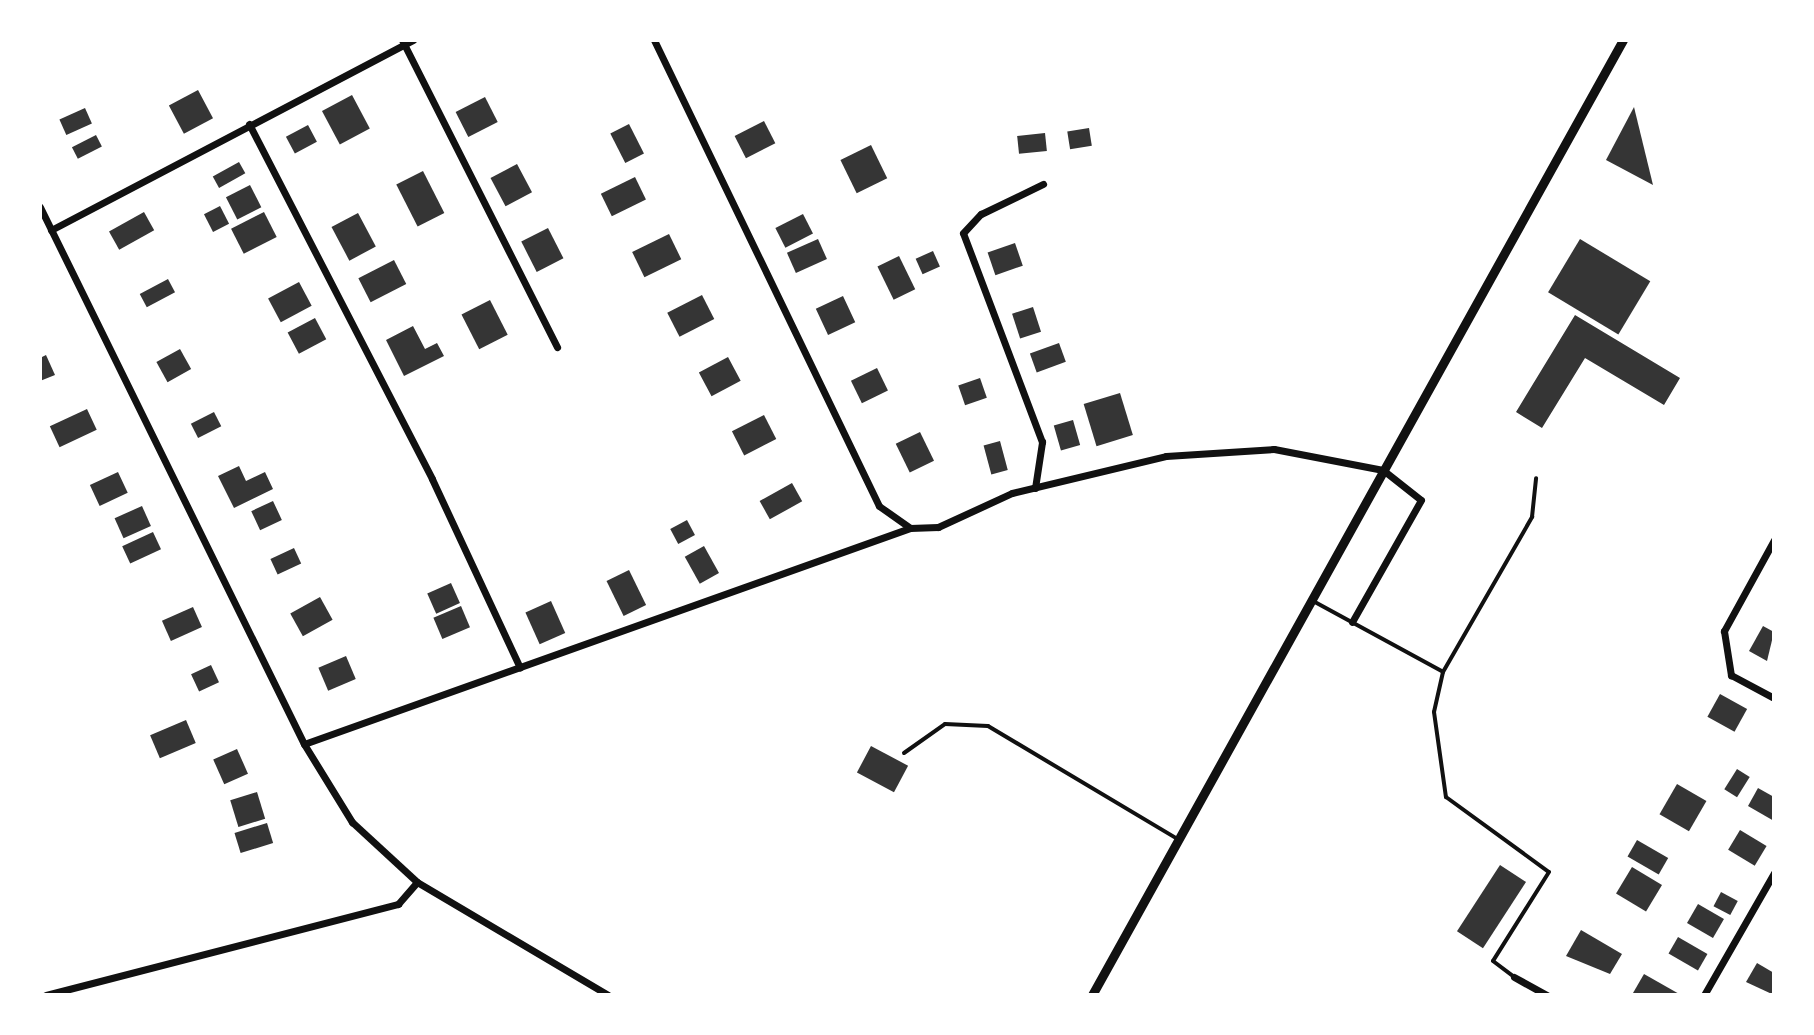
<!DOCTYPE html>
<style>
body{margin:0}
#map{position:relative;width:1814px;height:1035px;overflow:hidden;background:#fff;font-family:"Noto Sans",sans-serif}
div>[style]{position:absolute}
.building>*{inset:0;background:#353535;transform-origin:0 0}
.service>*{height:4px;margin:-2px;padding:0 2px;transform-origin:2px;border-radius:2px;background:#111}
.minor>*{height:7px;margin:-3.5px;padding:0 3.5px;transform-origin:3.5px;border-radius:3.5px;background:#111}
.tertiary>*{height:9px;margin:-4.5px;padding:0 4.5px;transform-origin:4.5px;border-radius:4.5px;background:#111}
span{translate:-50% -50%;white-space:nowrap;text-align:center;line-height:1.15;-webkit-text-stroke:6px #fff;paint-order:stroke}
.frame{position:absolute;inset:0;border:42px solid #fff;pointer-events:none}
</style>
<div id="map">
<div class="building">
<i style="left:198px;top:90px;width:32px;height:33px;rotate:62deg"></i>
<i style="left:352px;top:95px;width:38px;height:34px;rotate:62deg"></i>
<i style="left:485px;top:97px;width:28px;height:33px;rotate:63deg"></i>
<i style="clip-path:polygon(1634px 107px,1653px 185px,1606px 160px)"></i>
<i style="left:85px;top:108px;width:17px;height:28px;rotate:66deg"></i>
<i style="left:764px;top:121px;width:25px;height:33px;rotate:63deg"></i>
<i style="left:629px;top:124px;width:33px;height:21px;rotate:63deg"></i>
<i style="left:308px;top:125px;width:19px;height:25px;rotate:62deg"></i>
<i style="left:1089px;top:128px;width:18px;height:22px;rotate:81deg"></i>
<i style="left:1045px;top:133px;width:18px;height:28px;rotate:84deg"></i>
<i style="left:96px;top:135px;width:13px;height:27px;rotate:63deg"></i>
<i style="left:871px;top:145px;width:37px;height:34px;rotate:64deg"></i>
<i style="left:239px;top:162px;width:13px;height:30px;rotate:61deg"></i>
<i style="left:517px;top:164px;width:32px;height:30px;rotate:62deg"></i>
<i style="left:423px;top:171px;width:47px;height:30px;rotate:63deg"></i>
<i style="left:635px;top:177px;width:25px;height:38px;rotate:64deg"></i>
<i style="left:250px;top:185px;width:25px;height:27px;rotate:63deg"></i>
<i style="left:220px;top:206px;width:20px;height:18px;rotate:63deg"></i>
<i style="left:144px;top:212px;width:21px;height:40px;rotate:61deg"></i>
<i style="left:264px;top:212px;width:28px;height:37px;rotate:63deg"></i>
<i style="left:358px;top:213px;width:38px;height:30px;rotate:62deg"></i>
<i style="left:803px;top:214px;width:22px;height:31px;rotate:63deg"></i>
<i style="left:548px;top:228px;width:34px;height:30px;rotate:63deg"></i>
<i style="left:669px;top:234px;width:28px;height:41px;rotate:64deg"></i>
<i style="left:818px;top:239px;width:22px;height:34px;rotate:66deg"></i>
<i style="left:1580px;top:239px;width:82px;height:62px;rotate:31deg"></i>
<i style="left:1015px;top:243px;width:24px;height:29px;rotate:71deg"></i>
<i style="left:933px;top:251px;width:17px;height:19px;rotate:66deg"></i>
<i style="left:899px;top:256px;width:37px;height:24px;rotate:64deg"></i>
<i style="left:394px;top:260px;width:27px;height:40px;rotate:63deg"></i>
<i style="left:168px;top:279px;width:15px;height:32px;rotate:62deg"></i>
<i style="left:299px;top:282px;width:27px;height:35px;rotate:62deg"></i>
<i style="left:702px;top:295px;width:27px;height:39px;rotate:63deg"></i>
<i style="left:843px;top:296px;width:29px;height:30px;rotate:65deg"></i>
<i style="left:490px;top:300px;width:39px;height:32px;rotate:63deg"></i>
<i style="left:1033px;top:307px;width:26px;height:22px;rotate:72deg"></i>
<i style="clip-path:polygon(1575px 315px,1680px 378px,1664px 405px,1585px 358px,1542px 428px,1516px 412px)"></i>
<i style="left:315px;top:318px;width:24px;height:31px;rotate:62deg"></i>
<i style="clip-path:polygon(413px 326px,425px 349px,437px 343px,444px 356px,404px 376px,386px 340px)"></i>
<i style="left:1059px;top:343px;width:20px;height:31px;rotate:70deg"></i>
<i style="left:180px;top:349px;width:23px;height:27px;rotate:61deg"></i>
<i style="clip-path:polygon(46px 355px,55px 375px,40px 381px,40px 358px)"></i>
<i style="left:728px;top:357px;width:27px;height:33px;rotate:62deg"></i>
<i style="left:877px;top:368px;width:25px;height:29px;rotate:64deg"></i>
<i style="left:980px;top:378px;width:21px;height:23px;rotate:71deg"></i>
<i style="left:1120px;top:393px;width:44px;height:38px;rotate:73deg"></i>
<i style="left:87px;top:409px;width:23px;height:41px;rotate:65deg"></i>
<i style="left:214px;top:412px;width:16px;height:26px;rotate:63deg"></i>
<i style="left:764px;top:415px;width:27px;height:36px;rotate:63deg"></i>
<i style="left:1073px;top:420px;width:26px;height:20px;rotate:74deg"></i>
<i style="left:920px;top:432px;width:32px;height:27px;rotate:64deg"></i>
<i style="left:1000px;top:441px;width:30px;height:17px;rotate:75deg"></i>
<i style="clip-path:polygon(239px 466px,246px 481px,265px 472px,273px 489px,234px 508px,218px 476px)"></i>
<i style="left:118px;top:472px;width:23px;height:31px;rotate:65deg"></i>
<i style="left:792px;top:483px;width:21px;height:37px;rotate:61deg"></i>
<i style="left:273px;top:501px;width:21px;height:24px;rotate:65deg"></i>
<i style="left:142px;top:506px;width:22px;height:30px;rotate:66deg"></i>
<i style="left:687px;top:520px;width:17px;height:19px;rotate:62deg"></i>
<i style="left:153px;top:532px;width:19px;height:34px;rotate:65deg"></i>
<i style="left:704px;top:546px;width:31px;height:22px;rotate:61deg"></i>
<i style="left:294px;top:548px;width:17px;height:26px;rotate:65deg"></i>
<i style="left:629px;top:570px;width:39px;height:25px;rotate:64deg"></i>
<i style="left:451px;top:583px;width:22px;height:26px;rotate:66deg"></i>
<i style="left:320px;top:597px;width:26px;height:34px;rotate:61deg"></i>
<i style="left:551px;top:601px;width:35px;height:28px;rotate:66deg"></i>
<i style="left:461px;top:606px;width:23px;height:30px;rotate:67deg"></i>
<i style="left:193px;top:607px;width:22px;height:34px;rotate:66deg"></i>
<i style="clip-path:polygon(1763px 626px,1774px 632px,1767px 661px,1749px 651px)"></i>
<i style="left:346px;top:656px;width:25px;height:30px;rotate:67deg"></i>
<i style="left:211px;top:665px;width:19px;height:22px;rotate:65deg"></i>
<i style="left:1720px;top:694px;width:31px;height:26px;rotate:29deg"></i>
<i style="left:186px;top:720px;width:25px;height:39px;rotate:67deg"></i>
<i style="left:871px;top:746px;width:42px;height:30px;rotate:28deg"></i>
<i style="left:237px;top:749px;width:27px;height:26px;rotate:66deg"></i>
<i style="left:1737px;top:769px;width:15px;height:24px;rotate:32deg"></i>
<i style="left:1677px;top:784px;width:34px;height:35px;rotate:30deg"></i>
<i style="clip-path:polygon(1758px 788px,1774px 797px,1774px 821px,1748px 806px)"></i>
<i style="left:257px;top:792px;width:28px;height:28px;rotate:73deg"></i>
<i style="left:267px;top:823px;width:21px;height:34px;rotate:73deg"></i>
<i style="left:1740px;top:830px;width:31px;height:23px;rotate:31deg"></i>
<i style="left:1637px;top:840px;width:36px;height:19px;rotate:30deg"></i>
<i style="left:1500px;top:865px;width:31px;height:79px;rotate:33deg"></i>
<i style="left:1632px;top:867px;width:35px;height:31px;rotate:31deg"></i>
<i style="left:1721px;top:892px;width:19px;height:16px;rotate:28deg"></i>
<i style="left:1698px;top:904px;width:30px;height:22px;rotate:30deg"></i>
<i style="clip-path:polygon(1581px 930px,1622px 954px,1610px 974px,1566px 956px)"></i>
<i style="left:1678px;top:937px;width:34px;height:19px;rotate:30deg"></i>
<i style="clip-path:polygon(1757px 963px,1774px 973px,1774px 995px,1746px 982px)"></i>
<i style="clip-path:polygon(1644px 974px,1681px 995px,1633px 993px)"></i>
</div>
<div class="service">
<i style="left:1313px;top:601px;width:148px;rotate:28.6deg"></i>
<i style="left:1443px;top:672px;width:41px;rotate:102.7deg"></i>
<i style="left:1434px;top:712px;width:86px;rotate:82deg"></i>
<i style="left:1446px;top:797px;width:127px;rotate:36.1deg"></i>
<i style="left:1549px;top:872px;width:105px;rotate:122.2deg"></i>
<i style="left:1493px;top:961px;width:26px;rotate:37deg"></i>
<i style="left:1443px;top:672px;width:179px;rotate:-60.1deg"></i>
<i style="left:1532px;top:517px;width:39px;rotate:-84deg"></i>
<i style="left:904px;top:753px;width:50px;rotate:-35.3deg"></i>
<i style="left:945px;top:724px;width:43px;rotate:2.7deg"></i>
<i style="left:988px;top:726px;width:219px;rotate:30.8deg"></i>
</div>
<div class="minor">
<i style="left:402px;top:40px;width:344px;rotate:63.2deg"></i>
<i style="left:654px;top:40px;width:517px;rotate:64.23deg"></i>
<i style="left:879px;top:506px;width:38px;rotate:35deg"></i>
<i style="left:910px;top:528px;width:28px;rotate:-2deg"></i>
<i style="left:938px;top:527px;width:81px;rotate:-24.7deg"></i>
<i style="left:1012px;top:493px;width:158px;rotate:-13.5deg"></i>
<i style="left:1166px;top:456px;width:108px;rotate:-3.7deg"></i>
<i style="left:1274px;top:449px;width:111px;rotate:10.9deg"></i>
<i style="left:1383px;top:470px;width:48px;rotate:38.3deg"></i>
<i style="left:1421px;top:500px;width:140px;rotate:119.5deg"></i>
<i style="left:249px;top:124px;width:399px;rotate:62.7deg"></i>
<i style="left:432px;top:479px;width:208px;rotate:65deg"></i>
<i style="left:40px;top:207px;width:598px;rotate:63.82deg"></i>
<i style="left:304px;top:744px;width:92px;rotate:58.4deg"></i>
<i style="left:352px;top:822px;width:88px;rotate:42.7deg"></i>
<i style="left:417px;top:882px;width:222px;rotate:30.6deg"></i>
<i style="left:51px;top:230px;width:409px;rotate:-27.7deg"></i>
<i style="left:1035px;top:488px;width:47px;rotate:-81.3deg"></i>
<i style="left:1042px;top:442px;width:223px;rotate:-110.7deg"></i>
<i style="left:963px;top:233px;width:26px;rotate:-47deg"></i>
<i style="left:981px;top:214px;width:69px;rotate:-25.8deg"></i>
<i style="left:1774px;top:540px;width:104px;rotate:118.8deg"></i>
<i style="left:1724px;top:631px;width:45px;rotate:81deg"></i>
<i style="left:1731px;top:675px;width:49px;rotate:28.1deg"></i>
<i style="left:304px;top:744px;width:643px;rotate:-19.62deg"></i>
<i style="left:1514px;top:977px;width:38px;rotate:29deg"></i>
<i style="left:46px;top:995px;width:364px;rotate:-14.5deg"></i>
<i style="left:398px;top:904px;width:29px;rotate:-49deg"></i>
<i style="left:1704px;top:995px;width:141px;rotate:-60.2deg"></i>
</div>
<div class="tertiary">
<i style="left:1092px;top:995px;width:1093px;rotate:-60.93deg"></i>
</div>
<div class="frame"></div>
</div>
